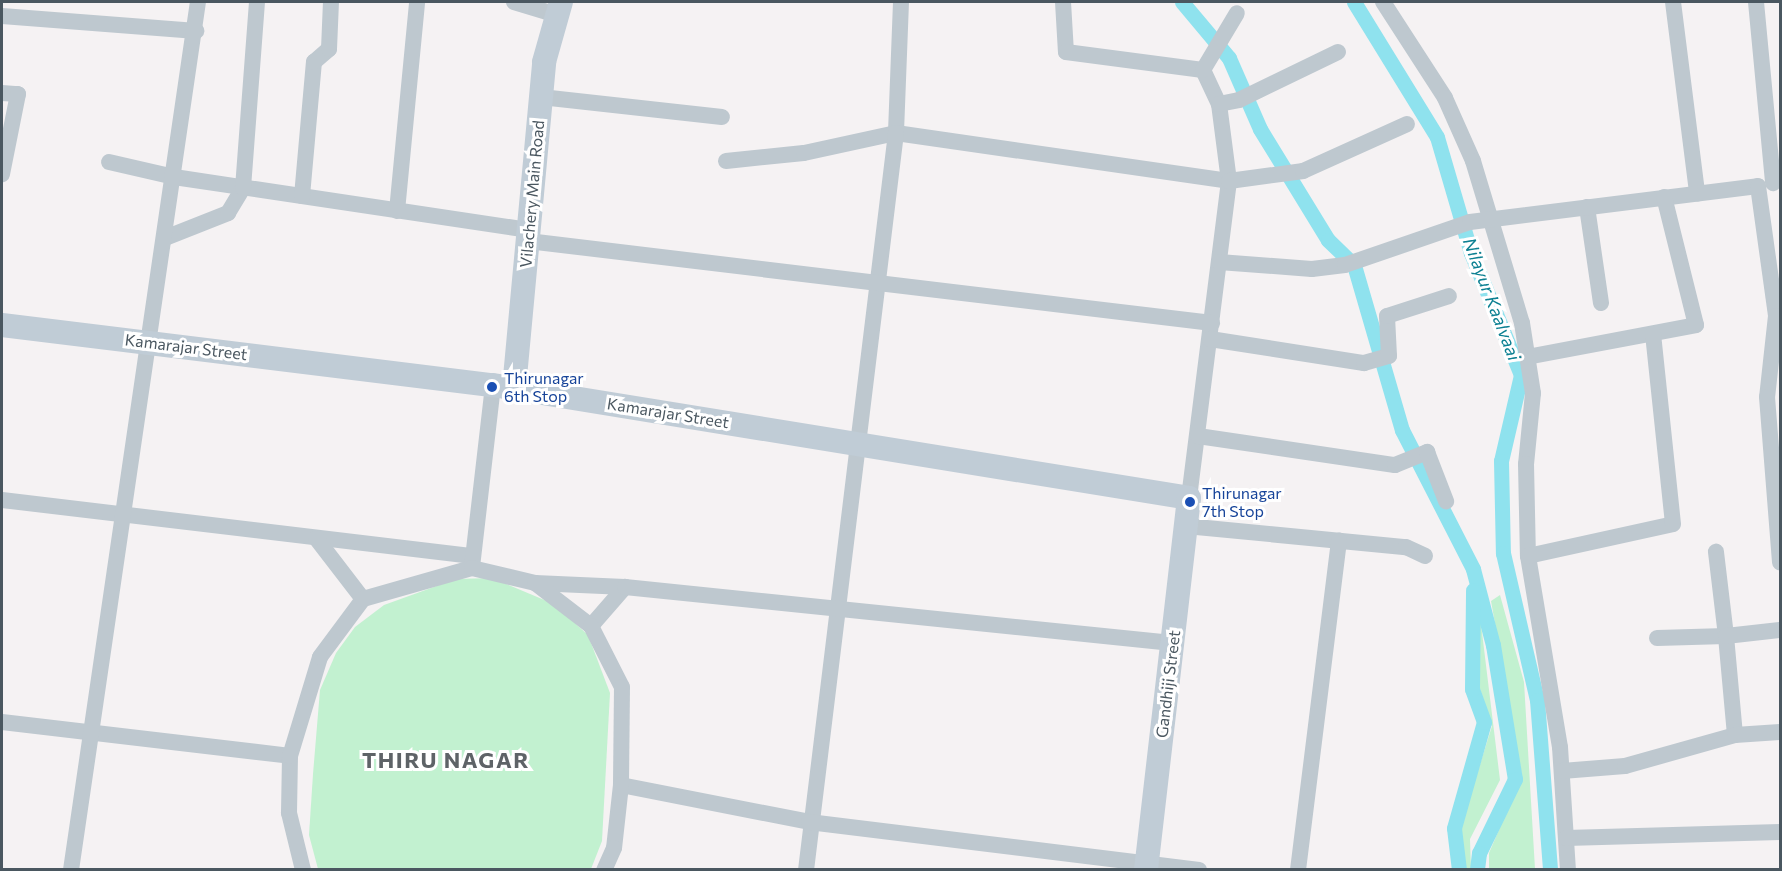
<!DOCTYPE html>
<style>
body{margin:0}
#map{position:relative;width:1782px;height:871px;overflow:hidden;background:#f5f2f3;font-family:Commissioner,sans-serif}
div>[style]{position:absolute}
.green>*{inset:0;background:#c2f1d0}
.canal>*{height:15px;margin:-7.5px;padding:0 7.5px;transform-origin:7.5px;border-radius:7.5px;background:#8fe2ee}
.minor>*{height:16px;margin:-8px;padding:0 8px;transform-origin:8px;border-radius:8px;background:#bec8cf}
.secondary>*{height:24px;margin:-12px;padding:0 12px;transform-origin:12px;border-radius:12px;background:#c0ccd6}
.dots>*{width:16px;height:16px;translate:-50% -50%;box-sizing:border-box;border:3px solid #fff;border-radius:50%}
span{translate:-50% -50%;white-space:nowrap;text-align:center;line-height:1.15;-webkit-text-stroke:6px #fff;paint-order:stroke}
.street-label{font-size:16px;color:#4a5760}
.transit-label{font-size:16px;color:#164399}
.left{translate:0 -50%;text-align:left}
.water-label{font-size:18px;color:#0c8092;font-style:italic}
.district-label{font-size:22px;color:#5e6367;font-weight:700;letter-spacing:1.5px}
.frame{position:absolute;inset:0;border:3px solid #4a5760;pointer-events:none}
</style>
<div id="map">
<div class="green">
<i style="clip-path:polygon(492px 578px,554px 604px,588px 635px,610px 693px,602px 841px,591px 869px,318px 869px,309px 835px,313px 774px,320px 690px,336px 653px,355px 627px,384px 605px,456px 579px)"></i>
<i style="clip-path:polygon(1500px 595px,1524px 682px,1535px 869px,1489px 869px,1489px 853px,1522px 776px,1491px 601px)"></i>
<i style="clip-path:polygon(1480px 616px,1500px 780px,1470px 839px,1471px 869px,1465px 869px,1460px 828px,1492px 726px,1480px 689px,1475px 624px)"></i>
</div>
<div class="canal">
<i style="left:1182px;top:2px;width:73px;rotate:50deg"></i>
<i style="left:1229px;top:58px;width:77px;rotate:66.4deg"></i>
<i style="left:1260px;top:129px;width:130px;rotate:58.5deg"></i>
<i style="left:1328px;top:240px;width:36px;rotate:44deg"></i>
<i style="left:1354px;top:265px;width:172px;rotate:73.8deg"></i>
<i style="left:1402px;top:430px;width:156px;rotate:62.9deg"></i>
<i style="left:1473px;top:569px;width:79px;rotate:75.3deg"></i>
<i style="left:1493px;top:645px;width:136px;rotate:80.7deg"></i>
<i style="left:1515px;top:779px;width:82px;rotate:115.9deg"></i>
<i style="left:1479px;top:853px;width:17px;rotate:97deg"></i>
<i style="left:1354px;top:2px;width:158px;rotate:58.4deg"></i>
<i style="left:1437px;top:137px;width:121px;rotate:73.7deg"></i>
<i style="left:1471px;top:253px;width:132px;rotate:67.7deg"></i>
<i style="left:1521px;top:375px;width:88px;rotate:103.1deg"></i>
<i style="left:1501px;top:461px;width:92px;rotate:88.8deg"></i>
<i style="left:1503px;top:553px;width:151px;rotate:77deg"></i>
<i style="left:1537px;top:700px;width:170px;rotate:85.6deg"></i>
<i style="left:1459px;top:870px;width:42px;rotate:-96.8deg"></i>
<i style="left:1454px;top:828px;width:110px;rotate:-74.2deg"></i>
<i style="left:1484px;top:722px;width:35px;rotate:-110deg"></i>
<i style="left:1472px;top:689px;width:99px;rotate:-89.4deg"></i>
</div>
<div class="minor">
<i style="left:514px;top:2px;width:45px;rotate:16.8deg"></i>
<i style="left:901px;top:2px;width:131px;rotate:92.2deg"></i>
<i style="left:896px;top:133px;width:336px;rotate:8.2deg"></i>
<i style="left:1229px;top:181px;width:320px;rotate:97.2deg"></i>
<i style="left:1063px;top:2px;width:50px;rotate:86.6deg"></i>
<i style="left:1066px;top:52px;width:138px;rotate:7.5deg"></i>
<i style="left:1203px;top:70px;width:38px;rotate:65deg"></i>
<i style="left:1219px;top:104px;width:78px;rotate:82.6deg"></i>
<i style="left:1229px;top:181px;width:75px;rotate:-7.7deg"></i>
<i style="left:1303px;top:171px;width:114px;rotate:-24.3deg"></i>
<i style="left:1383px;top:2px;width:114px;rotate:57.1deg"></i>
<i style="left:1445px;top:98px;width:69px;rotate:66deg"></i>
<i style="left:1473px;top:161px;width:169px;rotate:73.2deg"></i>
<i style="left:1522px;top:323px;width:71px;rotate:81.1deg"></i>
<i style="left:1533px;top:393px;width:71px;rotate:95.6deg"></i>
<i style="left:1526px;top:464px;width:92px;rotate:88.8deg"></i>
<i style="left:1528px;top:556px;width:194px;rotate:80.5deg"></i>
<i style="left:1560px;top:747px;width:123px;rotate:86.3deg"></i>
<i style="left:1673px;top:2px;width:193px;rotate:82.8deg"></i>
<i style="left:1756px;top:2px;width:182px;rotate:84.6deg"></i>
<i style="left:2px;top:16px;width:195px;rotate:4.4deg"></i>
<i style="left:1203px;top:70px;width:66px;rotate:-59.2deg"></i>
<i style="left:2px;top:93px;width:16px;rotate:4deg"></i>
<i style="left:18px;top:94px;width:82px;rotate:101.3deg"></i>
<i style="left:541px;top:97px;width:182px;rotate:6.3deg"></i>
<i style="left:1219px;top:104px;width:20px;rotate:-11deg"></i>
<i style="left:1239px;top:100px;width:110px;rotate:-25.9deg"></i>
<i style="left:726px;top:161px;width:78px;rotate:-5.9deg"></i>
<i style="left:804px;top:153px;width:94px;rotate:-12.3deg"></i>
<i style="left:896px;top:133px;width:742px;rotate:96.96deg"></i>
<i style="left:109px;top:162px;width:67px;rotate:13deg"></i>
<i style="left:174px;top:177px;width:359px;rotate:8.5deg"></i>
<i style="left:302px;top:196px;width:135px;rotate:-84.9deg"></i>
<i style="left:314px;top:62px;width:20px;rotate:-41deg"></i>
<i style="left:329px;top:49px;width:47px;rotate:-87.6deg"></i>
<i style="left:1587px;top:207px;width:97px;rotate:81.7deg"></i>
<i style="left:397px;top:211px;width:210px;rotate:-84.5deg"></i>
<i style="left:165px;top:238px;width:68px;rotate:-21.6deg"></i>
<i style="left:228px;top:213px;width:29px;rotate:-59deg"></i>
<i style="left:243px;top:188px;width:187px;rotate:-85.7deg"></i>
<i style="left:528px;top:241px;width:689px;rotate:6.84deg"></i>
<i style="left:1219px;top:262px;width:93px;rotate:4.3deg"></i>
<i style="left:1312px;top:269px;width:33px;rotate:-7deg"></i>
<i style="left:1345px;top:265px;width:132px;rotate:-19deg"></i>
<i style="left:1470px;top:222px;width:290px;rotate:-7.1deg"></i>
<i style="left:1758px;top:186px;width:131px;rotate:82.1deg"></i>
<i style="left:1776px;top:316px;width:81px;rotate:96.3deg"></i>
<i style="left:1767px;top:397px;width:166px;rotate:85.5deg"></i>
<i style="left:1210px;top:339px;width:156px;rotate:8.9deg"></i>
<i style="left:1364px;top:363px;width:26px;rotate:-16deg"></i>
<i style="left:1389px;top:356px;width:40px;rotate:-92.9deg"></i>
<i style="left:1387px;top:316px;width:65px;rotate:-17.9deg"></i>
<i style="left:1527px;top:357px;width:172px;rotate:-10.7deg"></i>
<i style="left:1696px;top:325px;width:132px;rotate:-104deg"></i>
<i style="left:1198px;top:436px;width:199px;rotate:8.4deg"></i>
<i style="left:1395px;top:465px;width:35px;rotate:-22deg"></i>
<i style="left:1427px;top:452px;width:53px;rotate:68.8deg"></i>
<i style="left:2px;top:500px;width:474px;rotate:6.8deg"></i>
<i style="left:1186px;top:526px;width:221px;rotate:5.5deg"></i>
<i style="left:1406px;top:547px;width:21px;rotate:25deg"></i>
<i style="left:316px;top:538px;width:77px;rotate:52.4deg"></i>
<i style="left:1528px;top:556px;width:148px;rotate:-12.4deg"></i>
<i style="left:1673px;top:524px;width:191px;rotate:-96deg"></i>
<i style="left:472px;top:567px;width:183px;rotate:-83.4deg"></i>
<i style="left:535px;top:583px;width:90px;rotate:2.5deg"></i>
<i style="left:591px;top:626px;width:52px;rotate:-48.9deg"></i>
<i style="left:625px;top:587px;width:550px;rotate:5.85deg"></i>
<i style="left:1657px;top:638px;width:69px;rotate:-1.7deg"></i>
<i style="left:1726px;top:636px;width:85px;rotate:-96.8deg"></i>
<i style="left:2px;top:722px;width:290px;rotate:6.7deg"></i>
<i style="left:1735px;top:735px;width:99px;rotate:-95.2deg"></i>
<i style="left:1726px;top:636px;width:54px;rotate:-6.3deg"></i>
<i style="left:1562px;top:771px;width:63px;rotate:-4.5deg"></i>
<i style="left:1625px;top:766px;width:114px;rotate:-15.7deg"></i>
<i style="left:1735px;top:735px;width:45px;rotate:-3.8deg"></i>
<i style="left:621px;top:785px;width:192px;rotate:11.1deg"></i>
<i style="left:809px;top:822px;width:393px;rotate:7deg"></i>
<i style="left:1566px;top:838px;width:214px;rotate:-1.6deg"></i>
<i style="left:71px;top:870px;width:877px;rotate:-81.68deg"></i>
<i style="left:303px;top:870px;width:59px;rotate:-103.8deg"></i>
<i style="left:289px;top:813px;width:57px;rotate:-89deg"></i>
<i style="left:290px;top:756px;width:103px;rotate:-73.1deg"></i>
<i style="left:320px;top:657px;width:72px;rotate:-53.4deg"></i>
<i style="left:363px;top:599px;width:113px;rotate:-15.9deg"></i>
<i style="left:472px;top:568px;width:65px;rotate:13.4deg"></i>
<i style="left:535px;top:583px;width:71px;rotate:37.5deg"></i>
<i style="left:591px;top:626px;width:68px;rotate:63.1deg"></i>
<i style="left:622px;top:687px;width:98px;rotate:90.6deg"></i>
<i style="left:621px;top:785px;width:63px;rotate:96.3deg"></i>
<i style="left:614px;top:848px;width:24px;rotate:114deg"></i>
<i style="left:1298px;top:870px;width:332px;rotate:-82.9deg"></i>
</div>
<div class="secondary">
<i style="left:2px;top:325px;width:495px;rotate:7deg"></i>
<i style="left:493px;top:385px;width:705px;rotate:9.22deg"></i>
<i style="left:1189px;top:498px;width:374px;rotate:96.6deg"></i>
<i style="left:514px;top:388px;width:327px;rotate:-84.7deg"></i>
<i style="left:544px;top:62px;width:62px;rotate:-74.2deg"></i>
</div>
<div class="dots">
<i style="left:492px;top:387px;background:#1a4fb4"></i>
<i style="left:1190px;top:502px;background:#1a4fb4"></i>
</div>
<div class="street-label">
<span style="left:532px;top:194px;rotate:-85deg">Vilachery Main Road</span>
<span style="left:186px;top:347px;rotate:7deg">Kamarajar Street</span>
<span style="left:668px;top:413px;rotate:9deg">Kamarajar Street</span>
<span style="left:1168px;top:684px;rotate:-83deg">Gandhiji Street</span>
</div>
<div class="transit-label">
<span class="left" style="left:504px;top:387px">Thirunagar<br>6th Stop</span>
<span class="left" style="left:1202px;top:502px">Thirunagar<br>7th Stop</span>
</div>
<div class="water-label">
<span style="left:1492px;top:299px;rotate:69deg">Nilayur Kaalvaai</span>
</div>
<div class="district-label">
<span style="left:446px;top:760px">THIRU NAGAR</span>
</div>
<div class="frame"></div>
</div>
